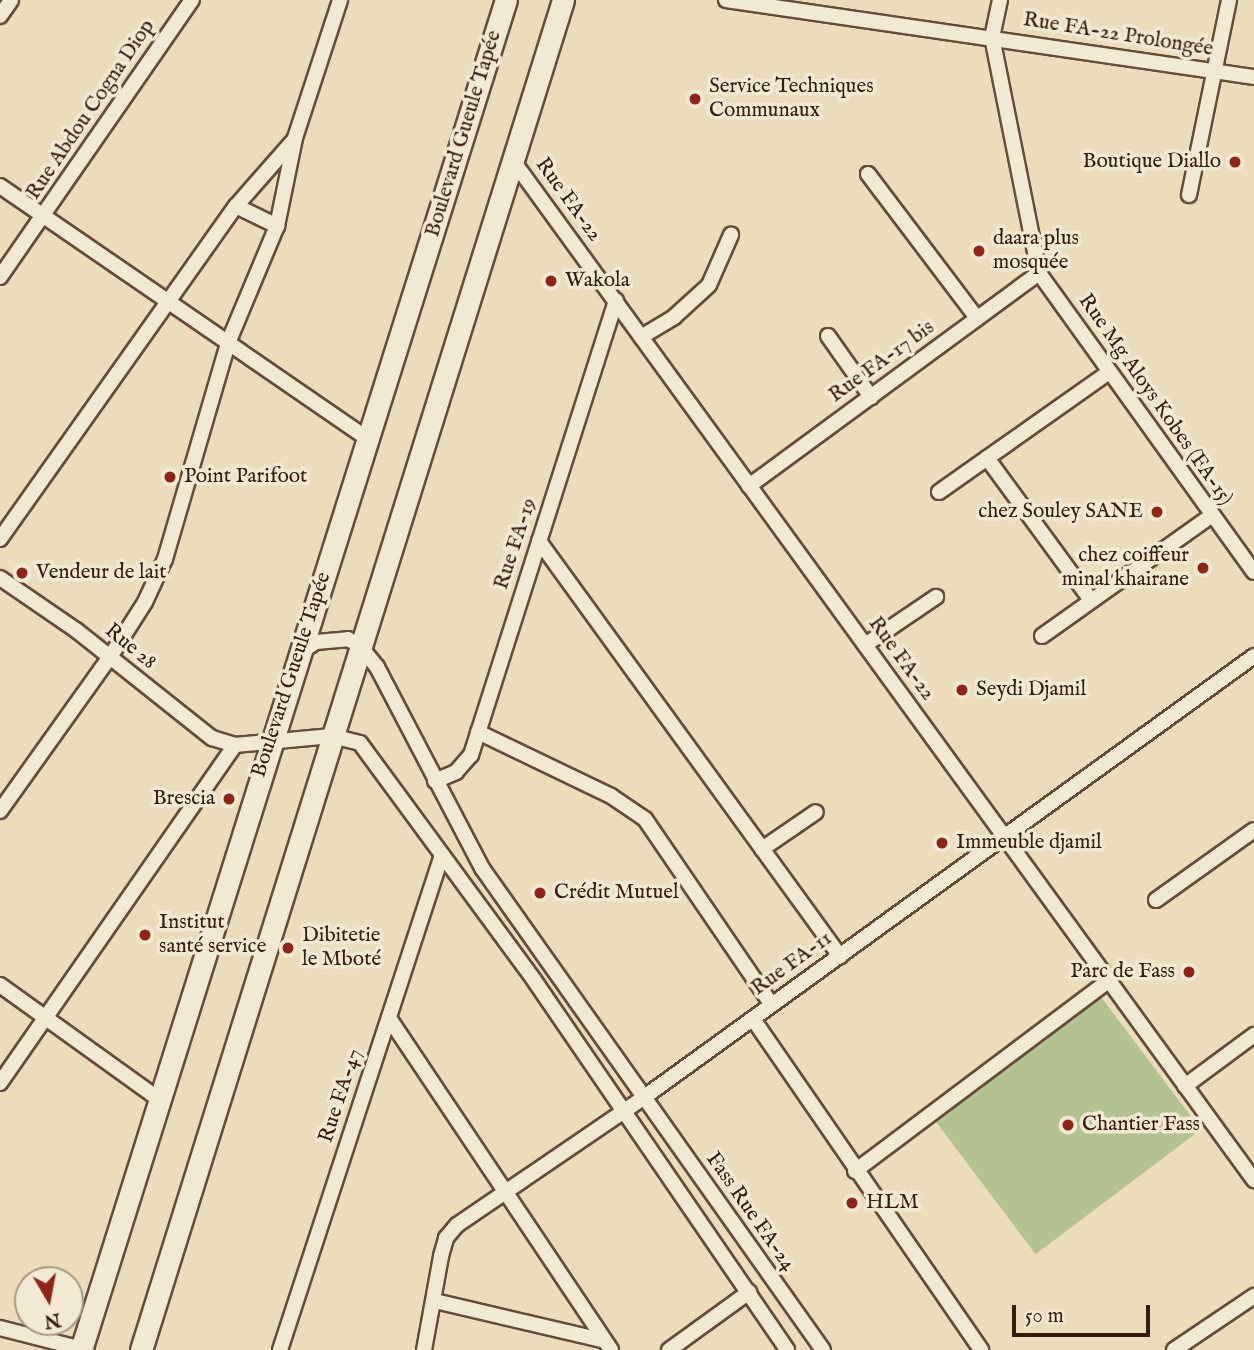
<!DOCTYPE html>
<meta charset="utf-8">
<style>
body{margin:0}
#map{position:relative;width:1254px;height:1350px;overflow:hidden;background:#ebddbb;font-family:"IM FELL English",serif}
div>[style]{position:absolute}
.green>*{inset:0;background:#b4c292;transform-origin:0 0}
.roads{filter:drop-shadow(2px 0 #644c39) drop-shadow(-2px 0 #644c39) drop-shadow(0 2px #644c39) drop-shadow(0 -2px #644c39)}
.street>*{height:14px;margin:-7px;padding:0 7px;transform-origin:7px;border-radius:7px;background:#f2e9d3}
.secondary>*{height:21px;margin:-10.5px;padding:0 10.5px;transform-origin:10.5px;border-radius:10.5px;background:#f2e9d3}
.dots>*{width:19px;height:19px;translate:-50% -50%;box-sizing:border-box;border:4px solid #f2e9d3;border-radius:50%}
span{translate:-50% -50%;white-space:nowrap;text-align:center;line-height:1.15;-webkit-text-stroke:7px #f2e9d3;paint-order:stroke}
.street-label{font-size:21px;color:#371b0e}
.poi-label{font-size:21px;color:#371b0e}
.left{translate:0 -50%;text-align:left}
.right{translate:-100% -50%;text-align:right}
.north{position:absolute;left:14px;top:1266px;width:70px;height:70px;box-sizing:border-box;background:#f2e9d3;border:2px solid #a79784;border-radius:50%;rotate:170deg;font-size:19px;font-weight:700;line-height:28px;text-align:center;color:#371b0e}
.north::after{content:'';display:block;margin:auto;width:24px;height:32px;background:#8f2418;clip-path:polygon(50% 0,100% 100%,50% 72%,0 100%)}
.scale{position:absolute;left:1012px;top:1305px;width:138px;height:32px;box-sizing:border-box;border:4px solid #371b0e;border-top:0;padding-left:9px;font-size:21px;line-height:24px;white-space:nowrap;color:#371b0e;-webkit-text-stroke:5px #f2e9d3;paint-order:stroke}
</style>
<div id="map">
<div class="green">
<i style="left:1101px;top:997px;width:166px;height:207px;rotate:53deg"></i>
</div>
<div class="roads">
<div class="street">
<i style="left:726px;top:0;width:534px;rotate:8.3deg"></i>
<i style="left:1000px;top:0;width:38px;rotate:102deg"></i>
<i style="left:992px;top:37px;width:241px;rotate:78.7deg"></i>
<i style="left:1039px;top:273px;width:368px;rotate:54.3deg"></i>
<i style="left:0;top:16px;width:19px;rotate:-55deg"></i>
<i style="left:514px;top:162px;width:1259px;rotate:53.99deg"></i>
<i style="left:868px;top:174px;width:181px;rotate:52.9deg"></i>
<i style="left:0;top:186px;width:447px;rotate:34.5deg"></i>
<i style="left:1189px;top:195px;width:199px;rotate:-78.4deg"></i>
<i style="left:236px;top:206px;width:46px;rotate:26deg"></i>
<i style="left:0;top:277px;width:337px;rotate:-55.3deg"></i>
<i style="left:828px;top:336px;width:75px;rotate:54.8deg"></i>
<i style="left:641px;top:337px;width:39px;rotate:-31deg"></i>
<i style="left:674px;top:317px;width:47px;rotate:-42.4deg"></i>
<i style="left:709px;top:285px;width:55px;rotate:-66.3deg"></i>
<i style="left:987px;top:458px;width:176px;rotate:53.8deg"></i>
<i style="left:749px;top:486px;width:360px;rotate:-36.3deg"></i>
<i style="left:939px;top:492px;width:208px;rotate:-35.2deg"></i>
<i style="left:0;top:539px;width:408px;rotate:-54.7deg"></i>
<i style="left:236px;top:206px;width:88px;rotate:-48.7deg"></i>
<i style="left:539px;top:541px;width:513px;rotate:54.05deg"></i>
<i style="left:0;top:578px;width:92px;rotate:34.4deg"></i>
<i style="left:76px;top:630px;width:174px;rotate:38.5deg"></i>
<i style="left:212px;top:738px;width:24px;rotate:17deg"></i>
<i style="left:235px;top:745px;width:97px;rotate:-5.3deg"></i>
<i style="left:332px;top:736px;width:29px;rotate:14deg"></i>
<i style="left:360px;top:743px;width:294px;rotate:53.7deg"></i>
<i style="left:534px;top:980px;width:448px;rotate:55.6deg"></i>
<i style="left:1042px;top:636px;width:207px;rotate:-35.4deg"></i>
<i style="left:865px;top:645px;width:86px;rotate:-34.1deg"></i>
<i style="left:301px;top:652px;width:18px;rotate:-34deg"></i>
<i style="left:316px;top:642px;width:32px;rotate:-5deg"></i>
<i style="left:348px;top:639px;width:14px;rotate:30deg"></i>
<i style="left:360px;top:646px;width:27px;rotate:51deg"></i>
<i style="left:377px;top:667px;width:227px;rotate:62.4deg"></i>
<i style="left:482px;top:868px;width:590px;rotate:54.72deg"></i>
<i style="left:478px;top:732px;width:148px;rotate:25.7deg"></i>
<i style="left:611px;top:796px;width:41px;rotate:34.1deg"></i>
<i style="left:645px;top:819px;width:225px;rotate:55.7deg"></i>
<i style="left:435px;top:781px;width:23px;rotate:-23deg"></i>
<i style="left:456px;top:772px;width:23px;rotate:-49deg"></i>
<i style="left:471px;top:755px;width:477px;rotate:-72.3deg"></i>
<i style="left:0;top:811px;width:189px;rotate:-54.5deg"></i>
<i style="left:110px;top:657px;width:65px;rotate:-57.5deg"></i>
<i style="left:145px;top:602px;width:47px;rotate:-65.1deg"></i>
<i style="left:165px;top:559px;width:225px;rotate:-73.7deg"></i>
<i style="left:228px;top:343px;width:127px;rotate:-67.3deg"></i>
<i style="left:277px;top:226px;width:90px;rotate:-78.4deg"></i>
<i style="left:295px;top:138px;width:145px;rotate:-71.9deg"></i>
<i style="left:762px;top:849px;width:65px;rotate:-34.4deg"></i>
<i style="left:1156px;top:900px;width:120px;rotate:-35.5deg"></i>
<i style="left:0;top:985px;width:197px;rotate:35.7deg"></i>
<i style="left:389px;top:1018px;width:399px;rotate:56.2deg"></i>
<i style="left:753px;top:1019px;width:402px;rotate:55.4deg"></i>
<i style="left:0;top:1083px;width:412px;rotate:-55.2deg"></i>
<i style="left:1185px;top:1086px;width:86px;rotate:-36.5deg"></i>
<i style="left:855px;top:1171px;width:318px;rotate:-36.9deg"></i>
<i style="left:435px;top:1301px;width:171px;rotate:13.2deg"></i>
<i style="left:0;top:1328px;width:89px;rotate:14.3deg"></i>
<i style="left:280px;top:1350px;width:521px;rotate:-71.88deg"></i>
<i style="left:424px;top:1350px;width:96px;rotate:-79.7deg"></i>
<i style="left:441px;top:1256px;width:19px;rotate:-74deg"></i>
<i style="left:446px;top:1238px;width:17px;rotate:-50deg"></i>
<i style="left:457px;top:1225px;width:225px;rotate:-34.3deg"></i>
<i style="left:643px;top:1098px;width:754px;rotate:-35.88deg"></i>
<i style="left:669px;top:1350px;width:99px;rotate:-35.9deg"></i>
<i style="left:1174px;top:1350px;width:97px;rotate:-34deg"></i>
</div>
<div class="secondary">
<i style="left:81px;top:1350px;width:1415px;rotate:-72.53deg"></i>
<i style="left:141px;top:1350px;width:1414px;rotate:-72.64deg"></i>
</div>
</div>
<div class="dots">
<i style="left:695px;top:99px;background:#8f2418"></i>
<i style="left:1235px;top:162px;background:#8f2418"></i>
<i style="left:979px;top:251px;background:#8f2418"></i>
<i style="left:551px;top:281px;background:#8f2418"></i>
<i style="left:170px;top:477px;background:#8f2418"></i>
<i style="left:1157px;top:512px;background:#8f2418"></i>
<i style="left:1203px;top:568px;background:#8f2418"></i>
<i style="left:22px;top:573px;background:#8f2418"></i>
<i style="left:962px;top:690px;background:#8f2418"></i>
<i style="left:229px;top:799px;background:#8f2418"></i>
<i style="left:942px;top:843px;background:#8f2418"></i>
<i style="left:540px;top:893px;background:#8f2418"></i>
<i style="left:145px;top:935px;background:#8f2418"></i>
<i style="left:288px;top:948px;background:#8f2418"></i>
<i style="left:1189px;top:972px;background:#8f2418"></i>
<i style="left:1068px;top:1125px;background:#8f2418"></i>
<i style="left:852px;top:1203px;background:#8f2418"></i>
</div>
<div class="street-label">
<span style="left:1118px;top:35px;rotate:9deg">Rue FA-22 Prolongée</span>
<span style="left:91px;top:110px;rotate:-56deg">Rue Abdou Cogna Diop</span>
<span style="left:464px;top:134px;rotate:-73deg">Boulevard Gueule Tapée</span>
<span style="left:568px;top:200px;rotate:54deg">Rue FA-22</span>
<span style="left:882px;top:362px;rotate:-36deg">Rue FA-17 bis</span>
<span style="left:1155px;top:400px;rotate:55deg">Rue Mg Aloys Kobes (FA-15)</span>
<span style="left:516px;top:544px;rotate:-72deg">Rue FA-19</span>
<span style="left:130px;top:647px;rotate:39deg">Rue 28</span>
<span style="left:901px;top:659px;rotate:54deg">Rue FA-22</span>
<span style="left:292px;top:675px;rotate:-72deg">Boulevard Gueule Tapée</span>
<span style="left:792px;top:964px;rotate:-36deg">Rue FA-11</span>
<span style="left:341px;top:1096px;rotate:-72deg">Rue FA-47</span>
<span style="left:750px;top:1212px;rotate:55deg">Fass Rue FA-24</span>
</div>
<div class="poi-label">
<span class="left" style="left:709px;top:99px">Service Techniques<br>Communaux</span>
<span class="right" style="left:1221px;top:162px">Boutique Diallo</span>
<span class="left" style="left:993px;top:251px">daara plus<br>mosquée</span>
<span class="left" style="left:565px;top:281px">Wakola</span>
<span class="left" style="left:184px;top:477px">Point Parifoot</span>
<span class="right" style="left:1143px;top:512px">chez Souley SANE</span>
<span class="right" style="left:1189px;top:568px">chez coiffeur<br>minal khairane</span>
<span class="left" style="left:36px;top:573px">Vendeur de lait</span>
<span class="left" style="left:976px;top:690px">Seydi Djamil</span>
<span class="right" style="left:215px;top:799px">Brescia</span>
<span class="left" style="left:956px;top:843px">Immeuble djamil</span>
<span class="left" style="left:554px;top:893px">Crédit Mutuel</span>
<span class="left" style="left:159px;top:935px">Institut<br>santé service</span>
<span class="left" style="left:302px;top:948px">Dibitetie<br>le Mboté</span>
<span class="right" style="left:1175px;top:972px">Parc de Fass</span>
<span class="left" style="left:1082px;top:1125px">Chantier Fass</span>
<span class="left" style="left:866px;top:1203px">HLM</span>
</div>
<div class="north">N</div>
<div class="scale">50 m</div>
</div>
